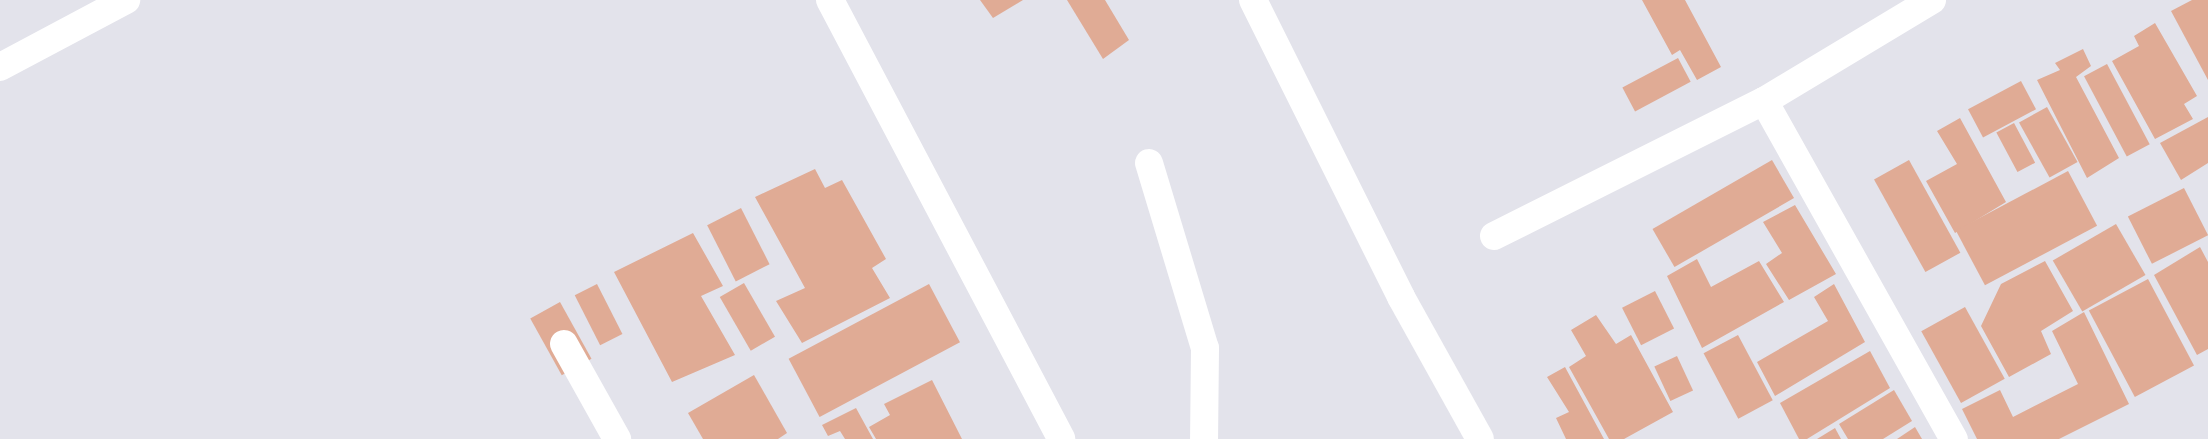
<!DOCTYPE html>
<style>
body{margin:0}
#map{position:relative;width:2208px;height:439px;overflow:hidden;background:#e3e3eb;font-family:"Archivo Narrow",sans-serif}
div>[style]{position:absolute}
.building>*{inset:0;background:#e0ab95;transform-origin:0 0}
.minor>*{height:28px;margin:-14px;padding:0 14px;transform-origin:14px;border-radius:14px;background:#fff}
span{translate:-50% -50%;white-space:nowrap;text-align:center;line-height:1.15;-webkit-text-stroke:4px #e3e3eb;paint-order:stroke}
</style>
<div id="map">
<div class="building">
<i style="clip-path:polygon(980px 0,1023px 0,993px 18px)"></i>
<i style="clip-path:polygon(1067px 0,1105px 0,1129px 40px,1103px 59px)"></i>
<i style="clip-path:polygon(1642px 0,1685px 0,1721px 67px,1697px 80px,1680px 50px,1672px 55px)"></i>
<i style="clip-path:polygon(2192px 0,2208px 0,2208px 80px,2171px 11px)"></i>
<i style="clip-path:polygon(2155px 23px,2197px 96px,2184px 104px,2193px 119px,2155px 139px,2112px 61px,2139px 46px,2134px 36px)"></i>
<i style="clip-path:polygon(2083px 49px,2091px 66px,2076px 77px,2119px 158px,2087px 178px,2037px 80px,2060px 70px,2055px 63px)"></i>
<i style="left:1678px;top:58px;width:27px;height:63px;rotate:62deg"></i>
<i style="left:2107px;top:64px;width:91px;height:26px;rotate:62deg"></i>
<i style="left:2021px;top:81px;width:32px;height:60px;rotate:62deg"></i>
<i style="left:2047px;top:107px;width:63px;height:32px;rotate:61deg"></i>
<i style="clip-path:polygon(2208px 117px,2208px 163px,2181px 180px,2160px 143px)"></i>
<i style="clip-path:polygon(1960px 118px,2006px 202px,1955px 233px,1926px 181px,1957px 164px,1937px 131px)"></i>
<i style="left:2014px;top:123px;width:45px;height:20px;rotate:62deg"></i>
<i style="left:1772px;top:160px;width:44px;height:138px;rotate:60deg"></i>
<i style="left:1909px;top:160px;width:106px;height:40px;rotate:61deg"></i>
<i style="clip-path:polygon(815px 169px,825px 188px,842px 180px,886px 259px,872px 268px,890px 298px,802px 343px,776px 301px,805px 288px,755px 197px)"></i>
<i style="left:2068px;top:171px;width:62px;height:127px;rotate:62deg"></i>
<i style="left:2184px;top:188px;width:53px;height:63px;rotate:63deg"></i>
<i style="clip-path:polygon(1795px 205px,1836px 274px,1789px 300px,1766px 264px,1782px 253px,1763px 222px)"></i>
<i style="left:741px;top:208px;width:63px;height:38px;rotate:63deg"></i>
<i style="left:2116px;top:224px;width:59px;height:73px;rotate:60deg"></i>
<i style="clip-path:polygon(693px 233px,723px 286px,701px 296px,735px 355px,672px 382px,614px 272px)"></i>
<i style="clip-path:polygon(2200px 247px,2208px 262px,2208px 349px,2197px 355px,2154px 275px)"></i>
<i style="clip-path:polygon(1697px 259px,1711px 287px,1759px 261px,1784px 302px,1702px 348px,1667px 276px)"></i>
<i style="clip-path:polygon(2045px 261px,2073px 311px,2041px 331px,2051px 354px,2009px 377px,1981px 326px,2001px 284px)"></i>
<i style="left:2148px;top:279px;width:98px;height:67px;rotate:62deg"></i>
<i style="left:744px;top:283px;width:62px;height:28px;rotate:60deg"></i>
<i style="left:597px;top:284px;width:56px;height:25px;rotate:63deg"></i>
<i style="left:929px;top:284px;width:66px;height:159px;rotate:62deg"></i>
<i style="clip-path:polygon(1834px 284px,1865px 342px,1775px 396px,1757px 362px,1828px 321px,1814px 297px)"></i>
<i style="left:1655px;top:291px;width:42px;height:37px;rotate:63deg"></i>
<i style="left:560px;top:302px;width:65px;height:34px;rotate:61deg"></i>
<i style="left:1965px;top:307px;width:82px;height:50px;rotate:61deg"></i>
<i style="clip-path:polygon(2084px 312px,2129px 404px,2059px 439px,1977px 439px,1962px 409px,2000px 390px,2013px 417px,2078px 384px,2052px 331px)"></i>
<i style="clip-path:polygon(1596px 315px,1616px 344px,1631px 335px,1673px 412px,1624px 439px,1609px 439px,1569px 367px,1586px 356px,1571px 330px)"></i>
<i style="left:1738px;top:335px;width:74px;height:39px;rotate:62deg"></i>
<i style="clip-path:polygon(1870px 351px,1890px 388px,1807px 439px,1799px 439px,1780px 403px)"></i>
<i style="left:1677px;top:356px;width:38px;height:25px;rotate:65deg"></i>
<i style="clip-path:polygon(1565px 367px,1604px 439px,1566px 439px,1556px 418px,1569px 412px,1547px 377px)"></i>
<i style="clip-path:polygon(754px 375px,787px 433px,778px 439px,703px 439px,688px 413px)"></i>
<i style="clip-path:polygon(932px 380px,962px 439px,876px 439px,869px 427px,890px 415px,884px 404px)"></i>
<i style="clip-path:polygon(1894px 390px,1912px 421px,1883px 439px,1848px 439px,1839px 424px)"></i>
<i style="clip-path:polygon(856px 408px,873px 439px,845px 439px,840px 431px,828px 436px,822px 425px)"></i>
<i style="clip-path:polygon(1915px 427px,1922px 439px,1897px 439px)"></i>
<i style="clip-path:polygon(1835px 428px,1841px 439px,1817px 439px)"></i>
</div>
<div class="minor">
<i style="left:830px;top:0;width:496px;rotate:62.2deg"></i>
<i style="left:1253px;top:0;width:332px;rotate:63.5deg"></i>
<i style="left:1401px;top:297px;width:162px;rotate:60.9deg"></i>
<i style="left:0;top:67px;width:143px;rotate:-28deg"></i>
<i style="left:1764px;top:101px;width:388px;rotate:60.7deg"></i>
<i style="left:1149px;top:163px;width:193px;rotate:73.2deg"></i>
<i style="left:1205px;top:348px;width:91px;rotate:90.6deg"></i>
<i style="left:1494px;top:236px;width:302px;rotate:-26.6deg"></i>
<i style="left:1764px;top:101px;width:196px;rotate:-31deg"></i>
<i style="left:564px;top:344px;width:109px;rotate:60.8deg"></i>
</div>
</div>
